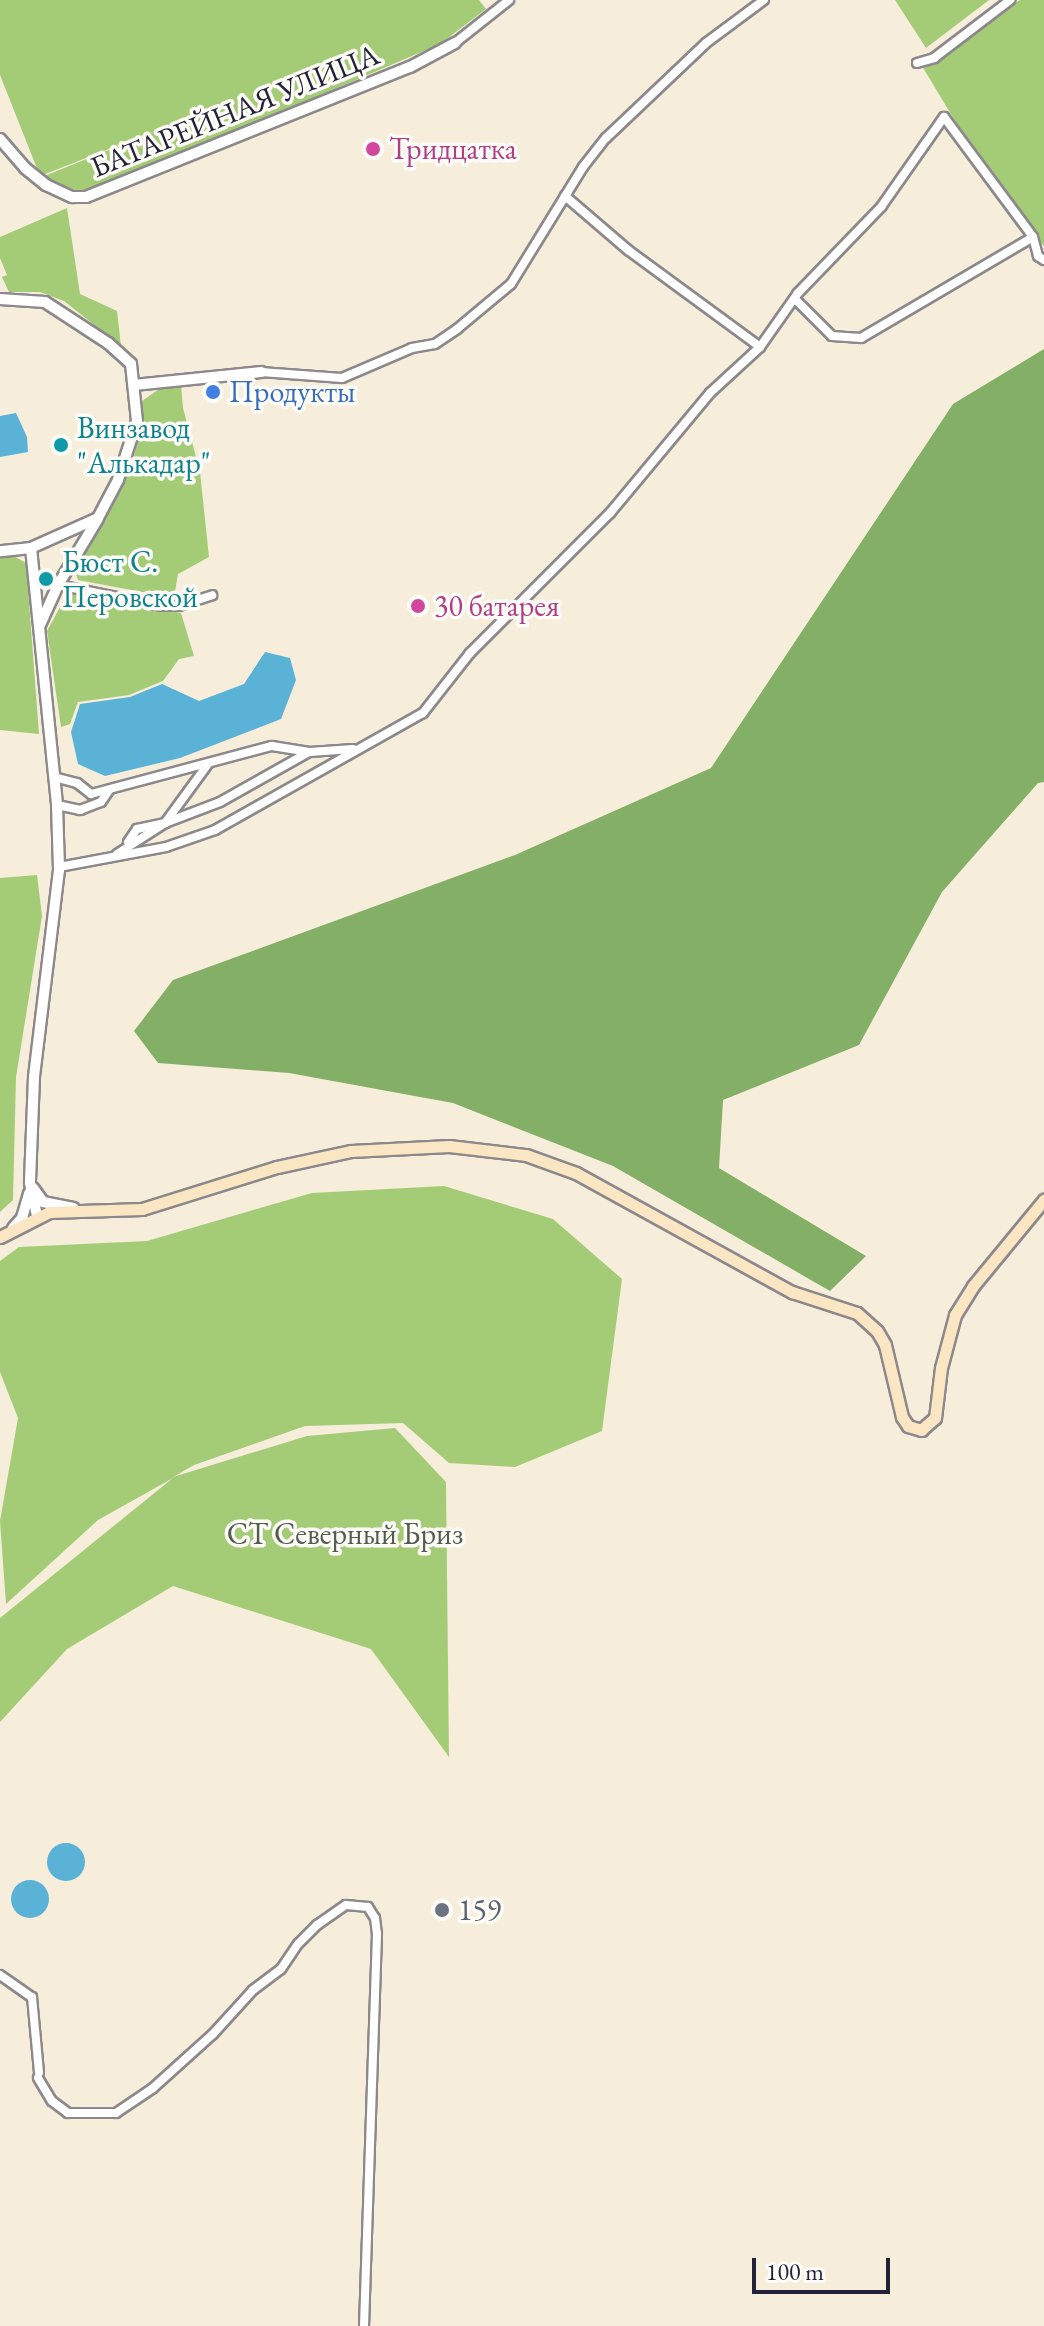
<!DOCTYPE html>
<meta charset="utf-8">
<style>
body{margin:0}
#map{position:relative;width:1044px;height:2326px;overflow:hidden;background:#f6eddb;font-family:"EB Garamond",serif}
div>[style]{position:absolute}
.green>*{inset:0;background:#a4cb75}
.forest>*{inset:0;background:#83af66}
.water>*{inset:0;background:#5ab2d7}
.round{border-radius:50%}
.roads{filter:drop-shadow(2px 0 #8c888b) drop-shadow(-2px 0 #8c888b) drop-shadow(0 2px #8c888b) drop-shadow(0 -2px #8c888b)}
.minor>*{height:8px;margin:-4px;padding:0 4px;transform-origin:4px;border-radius:4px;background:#fff}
.tertiary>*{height:10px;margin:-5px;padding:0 5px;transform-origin:5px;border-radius:5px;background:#fff}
.secondary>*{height:11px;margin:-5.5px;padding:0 5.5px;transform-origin:5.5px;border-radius:5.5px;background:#fbe6c4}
.dots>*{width:22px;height:22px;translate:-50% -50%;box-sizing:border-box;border:4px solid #fdfcf7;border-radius:50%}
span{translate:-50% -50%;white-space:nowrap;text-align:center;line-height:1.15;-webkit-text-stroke:7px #fdfcf7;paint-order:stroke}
.street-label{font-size:30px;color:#22223b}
.hotel-label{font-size:30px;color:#b23c85}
.left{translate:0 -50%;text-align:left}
.shop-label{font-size:30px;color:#366cbe}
.culture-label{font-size:30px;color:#0d838f}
.park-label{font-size:30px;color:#505d4f}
.worship-label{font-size:30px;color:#5b616d}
.scale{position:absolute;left:752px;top:2258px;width:138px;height:36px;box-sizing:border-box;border:4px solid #22223b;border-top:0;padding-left:10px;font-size:24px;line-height:28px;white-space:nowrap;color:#22223b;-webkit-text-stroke:6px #fdfcf7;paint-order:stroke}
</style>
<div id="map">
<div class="green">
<i style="clip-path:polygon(0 0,479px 0,486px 9px,440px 44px,96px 191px,75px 190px,42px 177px,173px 124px,40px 176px,0 75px)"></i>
<i style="clip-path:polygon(895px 0,989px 0,926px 48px)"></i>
<i style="clip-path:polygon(1020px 0,1044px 0,1044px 246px,1002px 199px,919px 61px)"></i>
<i style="clip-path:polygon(67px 208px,80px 294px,117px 311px,121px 346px,64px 301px,40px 292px,9px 292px,2px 277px,7px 275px,0 258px,0 237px)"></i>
<i style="clip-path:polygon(181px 385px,183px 408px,200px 472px,209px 557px,178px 574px,174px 598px,78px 580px,75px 571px,134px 456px,143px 420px,142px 401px,162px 387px)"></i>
<i style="clip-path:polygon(12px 555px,26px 563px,39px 734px,0 730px,0 556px)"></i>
<i style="clip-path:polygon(70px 589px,181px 613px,194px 656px,179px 659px,163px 681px,129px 695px,78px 702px,70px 724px,61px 727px,47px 631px)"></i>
<i style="clip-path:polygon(37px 875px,42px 916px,16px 1077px,13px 1200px,0 1212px,0 878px)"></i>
<i style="clip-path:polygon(444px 1186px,553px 1219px,622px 1279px,602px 1431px,515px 1467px,449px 1463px,403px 1423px,305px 1426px,194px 1465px,173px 1477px,307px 1436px,395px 1428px,446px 1482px,449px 1757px,371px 1649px,173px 1586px,67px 1649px,0 1722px,0 1618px,173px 1478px,98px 1520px,6px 1604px,0 1521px,18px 1418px,0 1372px,0 1261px,19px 1247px,147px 1241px,312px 1193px)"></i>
</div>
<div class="forest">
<i style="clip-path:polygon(1044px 349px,1044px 782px,1038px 783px,942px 892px,859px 1045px,723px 1100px,719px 1168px,866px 1256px,830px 1291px,613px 1166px,453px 1103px,289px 1073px,158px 1063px,134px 1031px,173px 980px,515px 855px,711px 768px,953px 404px)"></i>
</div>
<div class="water">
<i style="clip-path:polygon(16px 413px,27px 437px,28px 452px,0 457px,0 416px)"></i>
<i style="clip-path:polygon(265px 652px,290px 658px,296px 680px,281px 719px,180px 758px,105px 776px,78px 764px,71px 732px,80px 704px,130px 697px,162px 684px,199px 701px,244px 684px)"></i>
<i class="round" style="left:47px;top:1843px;width:38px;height:38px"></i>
<i class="round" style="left:11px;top:1880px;width:38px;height:38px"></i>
</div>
<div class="roads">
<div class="minor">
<i style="left:455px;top:43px;width:69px;rotate:-38.5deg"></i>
<i style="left:917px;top:63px;width:18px;rotate:-16deg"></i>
<i style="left:934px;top:58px;width:96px;rotate:-37.3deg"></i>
<i style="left:565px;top:196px;width:83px;rotate:40.6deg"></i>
<i style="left:628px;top:250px;width:164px;rotate:36.3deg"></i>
<i style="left:797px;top:301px;width:49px;rotate:45deg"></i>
<i style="left:832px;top:336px;width:29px;rotate:4deg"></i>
<i style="left:861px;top:338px;width:199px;rotate:-30.4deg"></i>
<i style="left:1033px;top:237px;width:20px;rotate:75deg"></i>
<i style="left:1038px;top:256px;width:7px;rotate:34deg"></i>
<i style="left:261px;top:372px;width:81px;rotate:4.2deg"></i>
<i style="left:342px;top:378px;width:76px;rotate:-23.2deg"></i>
<i style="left:412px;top:348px;width:23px;rotate:-10deg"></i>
<i style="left:435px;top:344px;width:27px;rotate:-34deg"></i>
<i style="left:457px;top:329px;width:70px;rotate:-39.8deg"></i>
<i style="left:511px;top:284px;width:137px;rotate:-58.4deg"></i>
<i style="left:583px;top:167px;width:37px;rotate:-52deg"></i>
<i style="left:606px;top:138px;width:138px;rotate:-43.5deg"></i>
<i style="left:706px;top:43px;width:72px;rotate:-36.6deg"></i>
<i style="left:58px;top:585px;width:105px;rotate:11.5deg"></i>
<i style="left:161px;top:606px;width:18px"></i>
<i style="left:179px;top:606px;width:35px;rotate:-18deg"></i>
<i style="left:54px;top:777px;width:24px;rotate:15deg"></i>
<i style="left:77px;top:783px;width:18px;rotate:38deg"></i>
<i style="left:91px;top:794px;width:187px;rotate:-14.9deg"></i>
<i style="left:272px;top:746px;width:38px;rotate:9deg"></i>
<i style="left:310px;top:752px;width:43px;rotate:-4deg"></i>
<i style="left:57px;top:805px;width:24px;rotate:12deg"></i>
<i style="left:80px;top:810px;width:22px;rotate:-21deg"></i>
<i style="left:101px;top:802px;width:14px;rotate:-56deg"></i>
<i style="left:128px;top:842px;width:16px;rotate:-55deg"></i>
<i style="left:137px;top:829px;width:29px;rotate:-12deg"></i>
<i style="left:165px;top:823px;width:73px;rotate:-53.9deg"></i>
<i style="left:117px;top:854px;width:57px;rotate:-32.9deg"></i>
<i style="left:165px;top:823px;width:59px;rotate:-20.9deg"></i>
<i style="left:220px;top:802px;width:102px;rotate:-29.3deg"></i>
<i style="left:59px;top:867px;width:109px;rotate:-10.6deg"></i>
<i style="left:166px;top:847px;width:52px;rotate:-19.1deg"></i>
<i style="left:215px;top:830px;width:239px;rotate:-29.4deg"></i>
<i style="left:423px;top:713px;width:76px;rotate:-51.9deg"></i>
<i style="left:470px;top:653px;width:198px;rotate:-45deg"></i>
<i style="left:610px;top:513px;width:156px;rotate:-50.2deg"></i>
<i style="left:710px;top:393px;width:68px;rotate:-42.6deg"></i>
<i style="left:760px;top:347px;width:66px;rotate:-54.9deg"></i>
<i style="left:798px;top:293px;width:120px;rotate:-46deg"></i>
<i style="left:881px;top:207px;width:110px;rotate:-55deg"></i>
<i style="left:944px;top:117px;width:149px;rotate:53.4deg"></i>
<i style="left:0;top:1975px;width:39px;rotate:35deg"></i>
<i style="left:32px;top:1997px;width:76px;rotate:84.7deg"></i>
<i style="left:38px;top:2078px;width:27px;rotate:59deg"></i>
<i style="left:52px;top:2101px;width:20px;rotate:37deg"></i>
<i style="left:68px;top:2113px;width:48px"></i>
<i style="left:116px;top:2113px;width:45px;rotate:-34deg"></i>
<i style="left:153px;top:2088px;width:81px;rotate:-42deg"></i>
<i style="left:213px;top:2034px;width:59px;rotate:-47.7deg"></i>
<i style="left:253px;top:1990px;width:35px;rotate:-37deg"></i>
<i style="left:281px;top:1969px;width:30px;rotate:-56deg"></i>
<i style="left:298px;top:1944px;width:27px;rotate:-45deg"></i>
<i style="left:317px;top:1925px;width:35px;rotate:-35deg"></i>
<i style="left:346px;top:1905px;width:22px;rotate:5deg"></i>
<i style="left:368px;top:1907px;width:13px;rotate:58deg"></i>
<i style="left:375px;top:1918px;width:16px;rotate:83deg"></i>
<i style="left:377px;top:1934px;width:392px;rotate:91.9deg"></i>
</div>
<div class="tertiary">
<i style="left:0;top:139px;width:38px;rotate:49deg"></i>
<i style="left:25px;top:168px;width:27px;rotate:39deg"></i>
<i style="left:46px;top:185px;width:29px;rotate:25deg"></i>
<i style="left:72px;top:197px;width:14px"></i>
<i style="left:86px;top:197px;width:349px;rotate:-21.9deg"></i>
<i style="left:410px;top:67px;width:51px;rotate:-28.1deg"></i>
<i style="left:0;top:299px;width:45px;rotate:3.8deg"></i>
<i style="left:45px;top:302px;width:75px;rotate:33.1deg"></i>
<i style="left:108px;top:343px;width:31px;rotate:42deg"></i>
<i style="left:131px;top:364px;width:57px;rotate:84deg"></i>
<i style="left:137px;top:421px;width:62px;rotate:107.9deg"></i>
<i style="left:118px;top:480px;width:43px;rotate:117.8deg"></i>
<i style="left:98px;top:518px;width:73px;rotate:155.9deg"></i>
<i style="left:31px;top:548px;width:31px;rotate:174deg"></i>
<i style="left:134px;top:385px;width:128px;rotate:-5.8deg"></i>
<i style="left:31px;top:548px;width:258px;rotate:84.2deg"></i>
<i style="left:57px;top:805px;width:65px;rotate:88.2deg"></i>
<i style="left:59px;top:870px;width:209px;rotate:96.9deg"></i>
<i style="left:34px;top:1077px;width:106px;rotate:92.2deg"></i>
<i style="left:30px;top:1183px;width:35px;rotate:78deg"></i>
<i style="left:40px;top:625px;width:44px;rotate:-65.8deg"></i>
<i style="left:58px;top:585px;width:76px;rotate:-59deg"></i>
<i style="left:33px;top:1188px;width:17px;rotate:54deg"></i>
<i style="left:43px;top:1202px;width:31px;rotate:11deg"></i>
<i style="left:13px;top:1228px;width:13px;rotate:-48deg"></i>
<i style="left:22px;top:1218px;width:26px;rotate:-74deg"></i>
</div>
<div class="secondary">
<i style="left:0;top:1237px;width:55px;rotate:-27deg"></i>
<i style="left:49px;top:1212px;width:93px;rotate:-1.8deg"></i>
<i style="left:142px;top:1209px;width:141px;rotate:-17.3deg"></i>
<i style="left:277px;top:1167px;width:76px;rotate:-12.2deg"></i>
<i style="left:351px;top:1151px;width:98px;rotate:-2.9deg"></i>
<i style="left:449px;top:1146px;width:78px;rotate:6.7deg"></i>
<i style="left:526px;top:1155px;width:53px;rotate:19.8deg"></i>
<i style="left:576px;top:1173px;width:247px;rotate:28.9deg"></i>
<i style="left:792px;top:1292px;width:68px;rotate:17.9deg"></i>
<i style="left:857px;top:1313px;width:27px;rotate:42deg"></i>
<i style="left:877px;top:1331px;width:16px;rotate:60deg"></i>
<i style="left:885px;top:1345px;width:74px;rotate:76.7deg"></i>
<i style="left:902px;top:1417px;width:11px;rotate:56deg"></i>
<i style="left:908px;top:1426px;width:14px;rotate:17deg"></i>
<i style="left:921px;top:1430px;width:18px;rotate:-41deg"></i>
<i style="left:935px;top:1418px;width:50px;rotate:-83.2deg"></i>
<i style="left:941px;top:1368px;width:55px;rotate:-75.2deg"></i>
<i style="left:955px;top:1315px;width:34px;rotate:-58deg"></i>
<i style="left:973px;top:1286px;width:112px;rotate:-50.5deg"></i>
</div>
</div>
<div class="dots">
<i style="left:373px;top:149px;background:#d1479c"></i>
<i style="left:213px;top:392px;background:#3f7fe0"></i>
<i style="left:61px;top:445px;background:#0f9aa8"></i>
<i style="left:46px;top:579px;background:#0f9aa8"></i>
<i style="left:418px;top:606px;background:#d1479c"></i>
<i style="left:442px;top:1910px;background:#6b7280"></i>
</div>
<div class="street-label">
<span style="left:235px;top:111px;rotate:-22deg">БАТАРЕЙНАЯ УЛИЦА</span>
</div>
<div class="hotel-label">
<span class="left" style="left:389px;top:149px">Тридцатка</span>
<span class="left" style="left:434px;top:606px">30 батарея</span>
</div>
<div class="shop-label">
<span class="left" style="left:229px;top:392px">Продукты</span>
</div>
<div class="culture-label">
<span class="left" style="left:77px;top:445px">Винзавод<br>"Алькадар"</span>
<span class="left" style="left:62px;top:579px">Бюст С.<br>Перовской</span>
</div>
<div class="park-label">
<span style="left:345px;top:1534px">СТ Северный Бриз</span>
</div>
<div class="worship-label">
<span class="left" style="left:458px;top:1910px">159</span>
</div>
<div class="scale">100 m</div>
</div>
